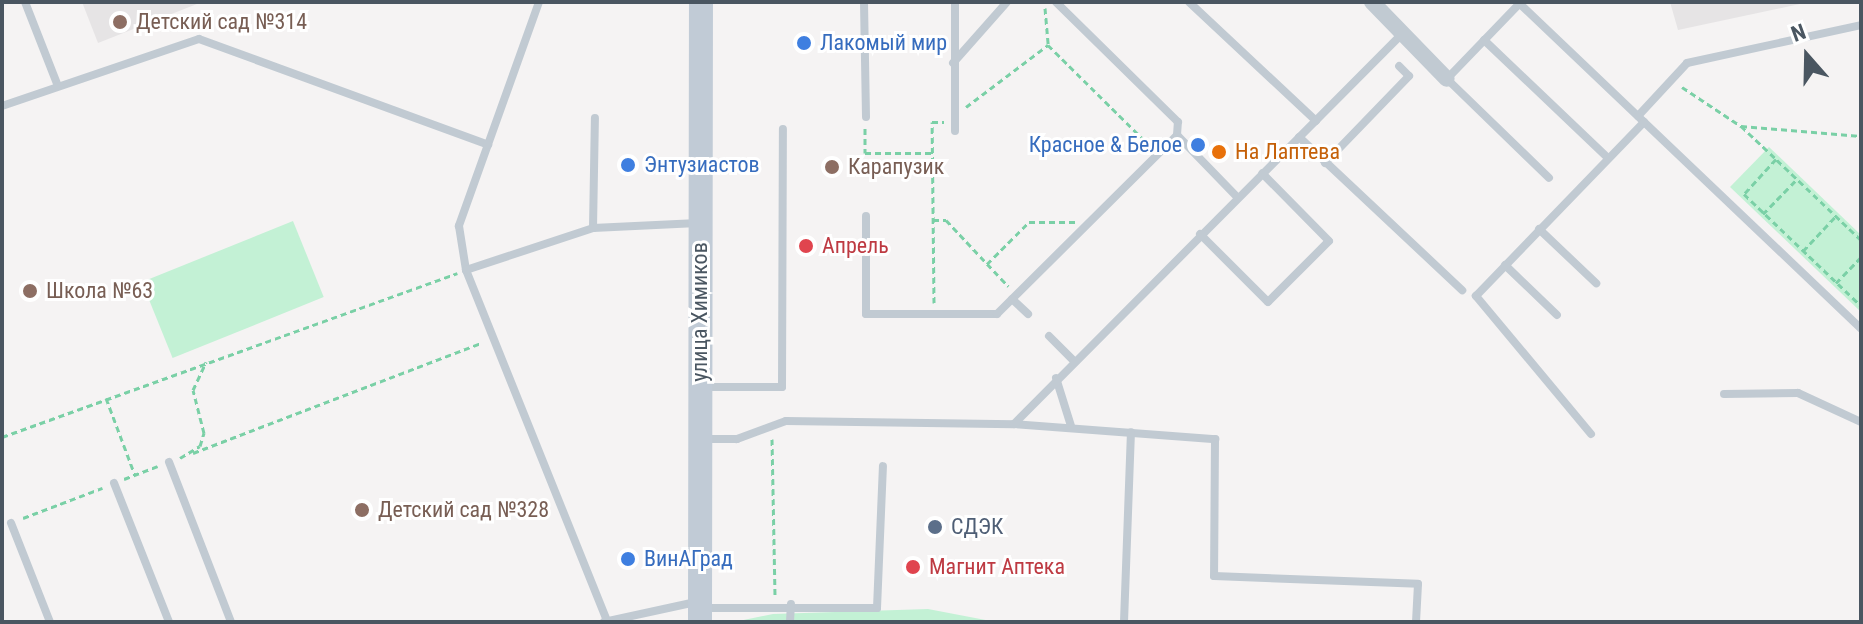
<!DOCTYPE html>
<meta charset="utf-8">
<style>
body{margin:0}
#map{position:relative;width:1863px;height:624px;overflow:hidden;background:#f5f3f3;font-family:"Roboto Condensed",sans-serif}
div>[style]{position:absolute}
.education>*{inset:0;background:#e6e4e5}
.green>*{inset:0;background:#c3f1d5;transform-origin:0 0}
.path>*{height:3px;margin-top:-1.5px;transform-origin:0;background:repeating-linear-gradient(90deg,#7ad0a6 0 6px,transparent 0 10px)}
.service>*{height:8px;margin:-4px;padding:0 4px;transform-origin:4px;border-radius:4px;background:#c1cad2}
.minor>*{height:16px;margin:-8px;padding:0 8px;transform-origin:8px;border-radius:8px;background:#c1cad2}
.secondary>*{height:24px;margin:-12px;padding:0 12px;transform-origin:12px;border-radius:12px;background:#c1cbd6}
.dots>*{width:22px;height:22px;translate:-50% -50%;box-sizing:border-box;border:4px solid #fff;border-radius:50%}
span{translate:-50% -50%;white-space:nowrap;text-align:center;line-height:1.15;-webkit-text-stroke:6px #fff;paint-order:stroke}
.education-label{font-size:22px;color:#785e54}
.left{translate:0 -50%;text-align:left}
.shop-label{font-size:22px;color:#366cbe}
.right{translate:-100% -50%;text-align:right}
.food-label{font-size:22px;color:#c56008}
.health-label{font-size:22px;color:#be3a42}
.street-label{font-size:22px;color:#4a5661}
.service-label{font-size:22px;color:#4e5e75}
.frame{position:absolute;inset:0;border:4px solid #4a5661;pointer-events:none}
.north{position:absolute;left:1767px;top:16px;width:80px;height:80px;-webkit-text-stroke:6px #fff;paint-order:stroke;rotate:340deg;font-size:22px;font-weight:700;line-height:32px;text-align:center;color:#4a5661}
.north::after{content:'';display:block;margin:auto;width:28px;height:36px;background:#4a5661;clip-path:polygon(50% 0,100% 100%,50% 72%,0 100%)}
</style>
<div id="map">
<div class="education">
<i style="clip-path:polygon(82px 2px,202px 2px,98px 43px)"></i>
<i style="clip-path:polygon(1670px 2px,1809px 2px,1678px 30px)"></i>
</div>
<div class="green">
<i style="clip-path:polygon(1769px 147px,1861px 235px,1861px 312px,1730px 187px)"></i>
<i style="left:293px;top:221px;width:82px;height:163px;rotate:68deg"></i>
<i style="clip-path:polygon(928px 609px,996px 622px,734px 622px,773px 614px)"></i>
</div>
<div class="path">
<i style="left:1045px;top:8px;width:37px;rotate:85deg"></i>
<i style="left:1048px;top:45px;width:144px;rotate:44.7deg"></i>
<i style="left:1682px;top:87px;width:71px;rotate:33.5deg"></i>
<i style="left:1741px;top:126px;width:120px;rotate:4.8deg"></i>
<i style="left:966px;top:107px;width:103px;rotate:-37.1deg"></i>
<i style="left:1741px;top:126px;width:48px;rotate:43.3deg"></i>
<i style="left:865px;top:128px;width:25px;rotate:90deg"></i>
<i style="left:865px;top:153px;width:68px"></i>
<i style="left:1763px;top:214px;width:49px;rotate:-45.8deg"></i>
<i style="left:933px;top:220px;width:13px"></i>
<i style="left:946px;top:220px;width:91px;rotate:46.8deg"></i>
<i style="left:1861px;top:240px;width:117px;rotate:-136.4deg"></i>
<i style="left:1776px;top:159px;width:47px;rotate:132.4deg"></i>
<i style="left:1744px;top:194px;width:162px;rotate:43.7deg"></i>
<i style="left:1803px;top:251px;width:48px;rotate:-46.7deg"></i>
<i style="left:987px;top:264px;width:59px;rotate:-45deg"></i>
<i style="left:1029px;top:222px;width:46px"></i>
<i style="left:1836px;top:283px;width:36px;rotate:-46deg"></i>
<i style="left:934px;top:303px;width:181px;rotate:-90.6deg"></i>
<i style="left:932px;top:122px;width:12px"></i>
<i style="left:106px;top:398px;width:82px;rotate:69.4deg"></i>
<i style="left:2px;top:437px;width:484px;rotate:-19.8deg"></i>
<i style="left:772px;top:439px;width:159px;rotate:88.9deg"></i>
<i style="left:193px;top:453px;width:308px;rotate:-20.9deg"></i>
<i style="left:180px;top:458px;width:23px;rotate:-31deg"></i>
<i style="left:200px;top:446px;width:14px;rotate:-73deg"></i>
<i style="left:204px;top:433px;width:44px;rotate:-104.3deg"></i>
<i style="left:193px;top:390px;width:31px;rotate:-65deg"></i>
<i style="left:124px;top:479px;width:36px;rotate:-21deg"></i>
<i style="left:23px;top:518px;width:85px;rotate:-20.8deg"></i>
</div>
<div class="service">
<i style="left:25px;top:2px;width:90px;rotate:68.6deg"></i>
<i style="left:539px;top:2px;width:238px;rotate:109.7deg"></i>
<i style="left:459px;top:226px;width:45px;rotate:81deg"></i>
<i style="left:466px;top:270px;width:377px;rotate:68.1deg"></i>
<i style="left:864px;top:2px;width:115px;rotate:89deg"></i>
<i style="left:955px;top:2px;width:129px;rotate:90deg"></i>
<i style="left:1189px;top:2px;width:174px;rotate:43.1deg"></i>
<i style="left:1518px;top:2px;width:474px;rotate:43.6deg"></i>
<i style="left:1521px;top:2px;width:107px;rotate:133.9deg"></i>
<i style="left:1447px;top:79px;width:142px;rotate:44.1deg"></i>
<i style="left:1484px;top:40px;width:171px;rotate:43.6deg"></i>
<i style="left:953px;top:63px;width:81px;rotate:-48.5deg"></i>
<i style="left:2px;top:106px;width:208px;rotate:-18.8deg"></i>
<i style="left:199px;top:39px;width:308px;rotate:20.1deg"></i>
<i style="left:1638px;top:116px;width:72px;rotate:-47.2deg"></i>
<i style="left:1687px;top:63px;width:178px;rotate:-12.3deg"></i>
<i style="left:1177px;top:135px;width:86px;rotate:45.9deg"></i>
<i style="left:1299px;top:137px;width:224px;rotate:43.2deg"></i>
<i style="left:1325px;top:163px;width:121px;rotate:-46deg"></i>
<i style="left:1409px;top:76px;width:14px;rotate:-135deg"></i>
<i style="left:866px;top:216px;width:98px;rotate:90deg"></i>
<i style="left:866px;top:314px;width:131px"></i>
<i style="left:997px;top:314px;width:254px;rotate:-44.8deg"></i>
<i style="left:1177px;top:135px;width:13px;rotate:-86deg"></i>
<i style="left:1178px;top:122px;width:171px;rotate:-135.5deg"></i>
<i style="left:593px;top:228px;width:110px;rotate:-89deg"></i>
<i style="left:1539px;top:229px;width:79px;rotate:43.5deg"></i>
<i style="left:1200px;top:234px;width:96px;rotate:45deg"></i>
<i style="left:1268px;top:302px;width:86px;rotate:-45deg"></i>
<i style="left:1329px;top:241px;width:95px;rotate:-134.6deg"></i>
<i style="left:1505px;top:265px;width:72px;rotate:43.9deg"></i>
<i style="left:466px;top:270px;width:134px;rotate:-18.3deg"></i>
<i style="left:593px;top:228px;width:105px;rotate:-2.7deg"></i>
<i style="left:1012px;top:299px;width:22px;rotate:43deg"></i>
<i style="left:1049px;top:336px;width:33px;rotate:45deg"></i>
<i style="left:1056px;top:378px;width:50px;rotate:72.6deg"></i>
<i style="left:702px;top:387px;width:80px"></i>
<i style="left:782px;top:387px;width:258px;rotate:-89.8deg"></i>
<i style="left:1724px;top:394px;width:74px;rotate:-0.8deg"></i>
<i style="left:1798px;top:393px;width:69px;rotate:24.7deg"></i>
<i style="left:1014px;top:424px;width:202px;rotate:4.3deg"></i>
<i style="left:1215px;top:439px;width:137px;rotate:90.4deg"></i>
<i style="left:1214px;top:576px;width:204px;rotate:2.2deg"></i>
<i style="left:1418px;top:584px;width:38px;rotate:93deg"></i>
<i style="left:1591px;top:434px;width:180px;rotate:-129.8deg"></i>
<i style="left:1476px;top:296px;width:242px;rotate:-46deg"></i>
<i style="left:703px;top:439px;width:34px"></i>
<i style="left:737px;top:439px;width:52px;rotate:-20.2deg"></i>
<i style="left:786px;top:421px;width:228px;rotate:0.8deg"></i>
<i style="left:1014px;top:424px;width:552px;rotate:-45.15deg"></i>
<i style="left:169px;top:462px;width:172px;rotate:68.8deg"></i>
<i style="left:114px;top:483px;width:149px;rotate:68.4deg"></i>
<i style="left:11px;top:523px;width:106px;rotate:68.5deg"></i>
<i style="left:701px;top:608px;width:176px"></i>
<i style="left:877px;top:608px;width:142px;rotate:-87.6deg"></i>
<i style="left:604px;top:622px;width:94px;rotate:-12.3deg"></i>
<i style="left:790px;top:622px;width:18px;rotate:-87deg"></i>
<i style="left:1124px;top:622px;width:190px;rotate:-87.9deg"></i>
</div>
<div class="minor">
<i style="left:1372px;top:2px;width:107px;rotate:45.8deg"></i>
</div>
<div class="secondary">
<i style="left:700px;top:622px;width:620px;rotate:-89.91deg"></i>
</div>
<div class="dots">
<i style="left:120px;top:22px;background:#8d6e63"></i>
<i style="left:804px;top:43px;background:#3f7fe0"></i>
<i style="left:1198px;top:145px;background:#3f7fe0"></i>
<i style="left:1219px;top:152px;background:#e8710a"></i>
<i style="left:628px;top:165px;background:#3f7fe0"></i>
<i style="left:832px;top:167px;background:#8d6e63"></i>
<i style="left:806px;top:246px;background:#e0444e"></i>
<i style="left:30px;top:291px;background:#8d6e63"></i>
<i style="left:362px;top:510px;background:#8d6e63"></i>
<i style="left:935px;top:527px;background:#5c6f8a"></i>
<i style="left:628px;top:559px;background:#3f7fe0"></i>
<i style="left:913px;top:567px;background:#e0444e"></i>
</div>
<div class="education-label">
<span class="left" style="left:136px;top:22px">Детский сад №314</span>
<span class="left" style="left:848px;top:167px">Карапузик</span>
<span class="left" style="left:46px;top:291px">Школа №63</span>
<span class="left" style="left:378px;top:510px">Детский сад №328</span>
</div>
<div class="shop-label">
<span class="left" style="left:820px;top:43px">Лакомый мир</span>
<span class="right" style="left:1182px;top:145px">Красное &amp; Белое</span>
<span class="left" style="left:644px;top:165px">Энтузиастов</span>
<span class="left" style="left:644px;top:559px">ВинАГрад</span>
</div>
<div class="food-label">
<span class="left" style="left:1235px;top:152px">На Лаптева</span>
</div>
<div class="health-label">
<span class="left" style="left:822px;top:246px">Апрель</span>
<span class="left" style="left:929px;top:567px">Магнит Аптека</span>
</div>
<div class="street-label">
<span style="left:700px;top:312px;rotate:-90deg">улица Химиков</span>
</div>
<div class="service-label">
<span class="left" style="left:951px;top:527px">СДЭК</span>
</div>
<div class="frame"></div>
<div class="north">N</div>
</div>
